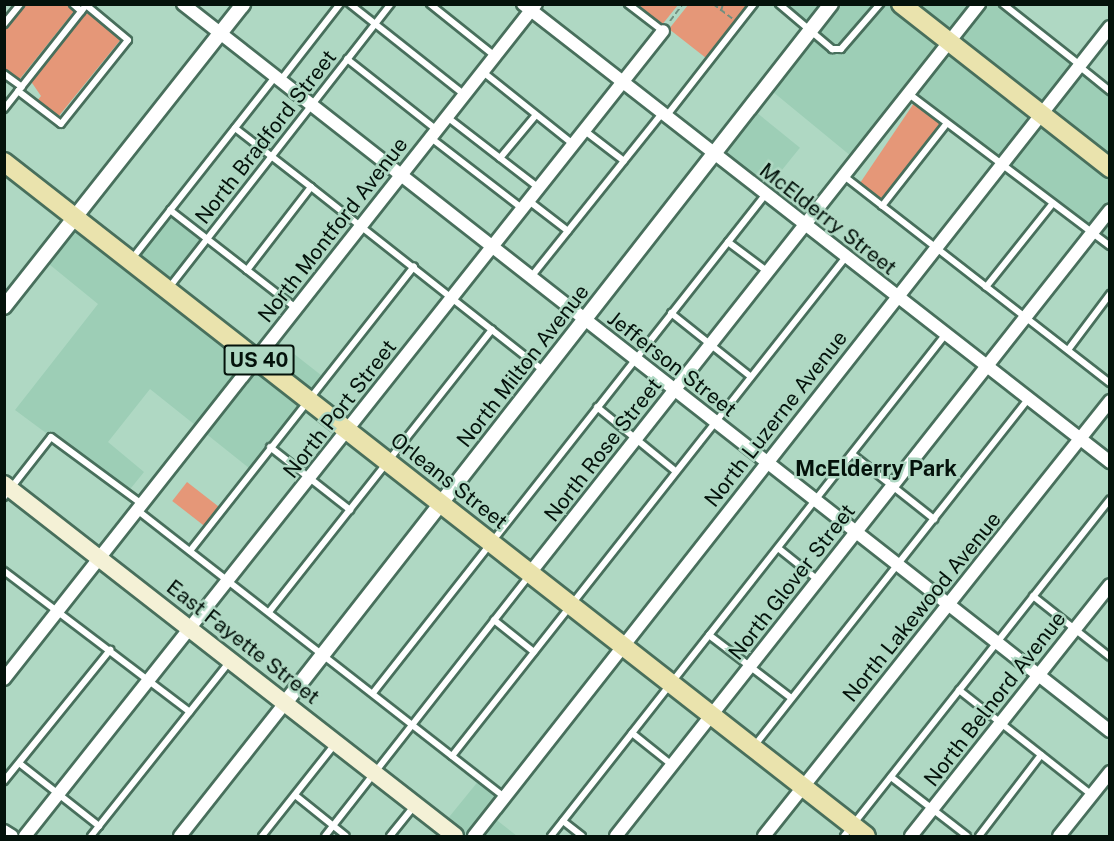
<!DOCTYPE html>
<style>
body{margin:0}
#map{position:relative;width:1114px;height:841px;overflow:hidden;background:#afd8c3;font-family:"Public Sans",sans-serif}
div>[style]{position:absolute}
.built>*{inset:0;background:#9dceb6;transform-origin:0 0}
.green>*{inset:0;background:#e59778;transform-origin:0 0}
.path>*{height:2px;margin-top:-1px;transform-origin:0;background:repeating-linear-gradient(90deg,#708f7f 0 6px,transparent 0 9px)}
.roads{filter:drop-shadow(2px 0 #486f5c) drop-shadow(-2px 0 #486f5c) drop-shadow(0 2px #486f5c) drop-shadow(0 -2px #486f5c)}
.service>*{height:6px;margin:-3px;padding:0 3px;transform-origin:3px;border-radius:3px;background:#fff}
.minor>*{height:12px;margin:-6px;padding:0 6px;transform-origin:6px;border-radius:6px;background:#fff}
.tertiary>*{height:14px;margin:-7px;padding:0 7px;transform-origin:7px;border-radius:7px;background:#fff}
.secondary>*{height:16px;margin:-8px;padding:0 8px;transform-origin:8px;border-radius:8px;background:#f4f1d6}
.primary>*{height:18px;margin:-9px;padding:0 9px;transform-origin:9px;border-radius:9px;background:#eae3ad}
span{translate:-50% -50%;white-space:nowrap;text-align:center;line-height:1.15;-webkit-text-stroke:5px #afd8c3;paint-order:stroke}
.shield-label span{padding:2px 4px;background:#afd8c3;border:2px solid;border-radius:4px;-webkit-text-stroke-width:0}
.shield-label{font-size:20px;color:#04120b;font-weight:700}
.street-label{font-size:21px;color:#04120b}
.neighbourhood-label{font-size:22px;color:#04120b;font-weight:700}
.frame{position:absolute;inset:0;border:6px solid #04120b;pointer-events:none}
</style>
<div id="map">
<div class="built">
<i style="clip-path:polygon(777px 5px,1000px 5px,1109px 91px,1109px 249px,909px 94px,857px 161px,767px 87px,810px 31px)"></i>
<i style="left:751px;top:108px;width:63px;height:56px;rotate:39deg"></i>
<i style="clip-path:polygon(171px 210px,206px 238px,167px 288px,259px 358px,275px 339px,326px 379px,254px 472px,150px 389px,108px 442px,144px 472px,127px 493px,15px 410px,98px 304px,44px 260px,77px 217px,132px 260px)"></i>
<i style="clip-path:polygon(480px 779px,503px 797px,489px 814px,517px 836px,453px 836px,441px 827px)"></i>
</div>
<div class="green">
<i style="clip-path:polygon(24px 5px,68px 5px,75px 10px,19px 80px,5px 69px,5px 30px)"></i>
<i style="clip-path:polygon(632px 5px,678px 5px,661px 26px)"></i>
<i style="clip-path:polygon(688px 5px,688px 4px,748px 5px,706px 58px,669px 29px)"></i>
<i style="clip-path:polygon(86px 9px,122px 38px,58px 117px,37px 101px,41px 96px,30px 80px)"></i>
<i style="left:914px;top:103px;width:36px;height:98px;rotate:34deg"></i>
<i style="left:187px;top:482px;width:42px;height:24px;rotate:38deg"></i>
</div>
<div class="path">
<i style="left:713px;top:4px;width:25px;rotate:37deg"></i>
<i style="left:721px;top:11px;width:7px;rotate:-74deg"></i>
<i style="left:670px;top:21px;width:21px;rotate:-53deg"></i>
</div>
<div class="roads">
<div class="service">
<i style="left:73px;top:4px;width:11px;rotate:41deg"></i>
<i style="left:350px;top:4px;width:147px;rotate:38.4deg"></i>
<i style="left:430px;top:4px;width:83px;rotate:38.7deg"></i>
<i style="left:628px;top:4px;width:44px;rotate:37.6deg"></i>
<i style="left:779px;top:4px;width:70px;rotate:40.3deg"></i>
<i style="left:832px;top:49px;width:9px"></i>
<i style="left:841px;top:49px;width:60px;rotate:-49.1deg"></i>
<i style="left:1003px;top:4px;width:98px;rotate:38.4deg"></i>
<i style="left:4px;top:24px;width:26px;rotate:-51deg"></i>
<i style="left:347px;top:59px;width:115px;rotate:38.3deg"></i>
<i style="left:1079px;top:66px;width:40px;rotate:39deg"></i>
<i style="left:483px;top:72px;width:117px;rotate:38.7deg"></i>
<i style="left:4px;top:74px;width:22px;rotate:36deg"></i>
<i style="left:280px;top:81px;width:98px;rotate:-52.1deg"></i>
<i style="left:18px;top:91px;width:54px;rotate:37.5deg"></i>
<i style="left:61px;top:124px;width:107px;rotate:-51.4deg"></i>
<i style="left:128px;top:40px;width:55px;rotate:-140.2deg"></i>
<i style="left:909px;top:94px;width:252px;rotate:37.1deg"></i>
<i style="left:4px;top:109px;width:134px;rotate:-51.7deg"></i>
<i style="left:668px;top:114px;width:140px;rotate:-52deg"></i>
<i style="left:447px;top:117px;width:116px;rotate:37.7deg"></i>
<i style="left:235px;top:128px;width:96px;rotate:37.8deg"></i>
<i style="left:311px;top:187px;width:105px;rotate:127.6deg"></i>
<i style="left:585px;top:131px;width:49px;rotate:37.6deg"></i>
<i style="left:431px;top:138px;width:116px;rotate:37.7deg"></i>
<i style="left:500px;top:158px;width:56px;rotate:-50.1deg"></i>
<i style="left:844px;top:176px;width:337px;rotate:37.9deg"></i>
<i style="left:311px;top:187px;width:297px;rotate:38.3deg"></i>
<i style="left:529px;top:201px;width:49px;rotate:37.6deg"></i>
<i style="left:882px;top:206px;width:105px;rotate:-51.9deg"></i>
<i style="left:170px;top:210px;width:160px;rotate:37.9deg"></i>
<i style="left:728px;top:242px;width:50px;rotate:36.9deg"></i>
<i style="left:131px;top:260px;width:233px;rotate:-51.8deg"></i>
<i style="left:531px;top:277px;width:211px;rotate:-51.3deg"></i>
<i style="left:986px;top:287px;width:107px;rotate:-51.4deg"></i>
<i style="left:168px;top:289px;width:362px;rotate:-52deg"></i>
<i style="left:671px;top:313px;width:101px;rotate:38.6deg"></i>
<i style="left:1068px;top:350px;width:70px;rotate:-53.1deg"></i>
<i style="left:597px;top:407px;width:99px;rotate:39.3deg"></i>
<i style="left:270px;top:447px;width:102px;rotate:38.2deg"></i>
<i style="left:852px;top:454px;width:105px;rotate:38.4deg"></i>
<i style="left:4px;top:497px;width:76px;rotate:-51.9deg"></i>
<i style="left:51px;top:437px;width:113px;rotate:36.4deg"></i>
<i style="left:137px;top:510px;width:466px;rotate:38deg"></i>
<i style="left:778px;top:548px;width:51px;rotate:38.7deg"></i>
<i style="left:190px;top:551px;width:362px;rotate:-51.8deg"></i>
<i style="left:4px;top:571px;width:233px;rotate:37.2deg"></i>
<i style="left:1033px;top:596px;width:98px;rotate:38.4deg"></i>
<i style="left:269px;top:612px;width:360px;rotate:-51.7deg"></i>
<i style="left:494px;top:620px;width:51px;rotate:38.7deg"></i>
<i style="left:709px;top:635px;width:103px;rotate:37.5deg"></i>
<i style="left:959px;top:690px;width:169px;rotate:38.3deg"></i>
<i style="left:373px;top:693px;width:634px;rotate:-51.79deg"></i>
<i style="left:632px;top:733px;width:51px;rotate:38.7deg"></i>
<i style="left:755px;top:745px;width:441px;rotate:-51.7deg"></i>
<i style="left:452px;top:756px;width:634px;rotate:-51.72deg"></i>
<i style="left:19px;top:763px;width:102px;rotate:38.2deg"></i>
<i style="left:891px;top:777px;width:96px;rotate:37.8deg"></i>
<i style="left:4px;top:781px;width:169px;rotate:-51deg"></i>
<i style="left:295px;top:795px;width:65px;rotate:38.8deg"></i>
<i style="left:563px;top:821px;width:24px;rotate:38deg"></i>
<i style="left:91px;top:836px;width:223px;rotate:-51.5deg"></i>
<i style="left:262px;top:836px;width:117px;rotate:-51.6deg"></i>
<i style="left:325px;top:836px;width:332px;rotate:-51.9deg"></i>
<i style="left:390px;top:836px;width:38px;rotate:-51deg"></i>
<i style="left:551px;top:836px;width:637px;rotate:-51.82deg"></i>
<i style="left:844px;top:836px;width:429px;rotate:-51.7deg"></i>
<i style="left:979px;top:836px;width:102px;rotate:-52.6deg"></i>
</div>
<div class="minor">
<i style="left:183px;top:4px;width:1178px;rotate:38.11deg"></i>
<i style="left:523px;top:4px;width:745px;rotate:37.96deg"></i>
<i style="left:530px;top:573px;width:725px;rotate:-51.72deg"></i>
<i style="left:4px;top:679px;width:859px;rotate:-51.76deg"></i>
<i style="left:4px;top:831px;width:9px;rotate:32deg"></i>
<i style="left:25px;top:836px;width:1027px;rotate:-51.6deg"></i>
<i style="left:180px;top:836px;width:169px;rotate:-51.7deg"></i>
<i style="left:474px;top:836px;width:1029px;rotate:-51.83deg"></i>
<i style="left:616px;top:836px;width:797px;rotate:-51.72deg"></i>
<i style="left:764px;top:836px;width:556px;rotate:-51.5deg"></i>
<i style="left:911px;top:836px;width:320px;rotate:-51.6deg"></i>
<i style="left:1059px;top:836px;width:82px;rotate:-51.4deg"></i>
</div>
<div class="tertiary">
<i style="left:4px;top:307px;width:386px;rotate:-51.7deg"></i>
<i style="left:285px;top:703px;width:887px;rotate:-52.01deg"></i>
</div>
<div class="secondary">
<i style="left:4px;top:484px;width:572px;rotate:37.97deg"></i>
</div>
<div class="primary">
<i style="left:901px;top:4px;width:266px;rotate:38.1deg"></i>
<i style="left:4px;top:162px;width:1094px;rotate:38.02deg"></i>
</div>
</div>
<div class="shield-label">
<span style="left:259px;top:360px">US 40</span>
</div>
<div class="street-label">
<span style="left:266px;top:137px;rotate:-52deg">North Bradford Street</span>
<span style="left:828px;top:219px;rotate:38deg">McElderry Street</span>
<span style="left:333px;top:230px;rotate:-52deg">North Montford Avenue</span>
<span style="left:672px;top:364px;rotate:38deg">Jefferson Street</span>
<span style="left:523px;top:366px;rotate:-52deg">North Milton Avenue</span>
<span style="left:340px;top:409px;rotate:-52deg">North Port Street</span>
<span style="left:776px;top:419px;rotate:-52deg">North Luzerne Avenue</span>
<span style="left:603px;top:450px;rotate:-52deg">North Rose Street</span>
<span style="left:449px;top:481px;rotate:38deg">Orleans Street</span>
<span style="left:792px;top:582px;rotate:-52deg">North Glover Street</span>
<span style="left:922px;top:607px;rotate:-51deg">North Lakewood Avenue</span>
<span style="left:243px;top:642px;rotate:38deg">East Fayette Street</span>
<span style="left:995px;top:699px;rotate:-52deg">North Belnord Avenue</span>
</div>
<div class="neighbourhood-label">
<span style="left:876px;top:469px">McElderry Park</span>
</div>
<div class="frame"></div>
</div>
